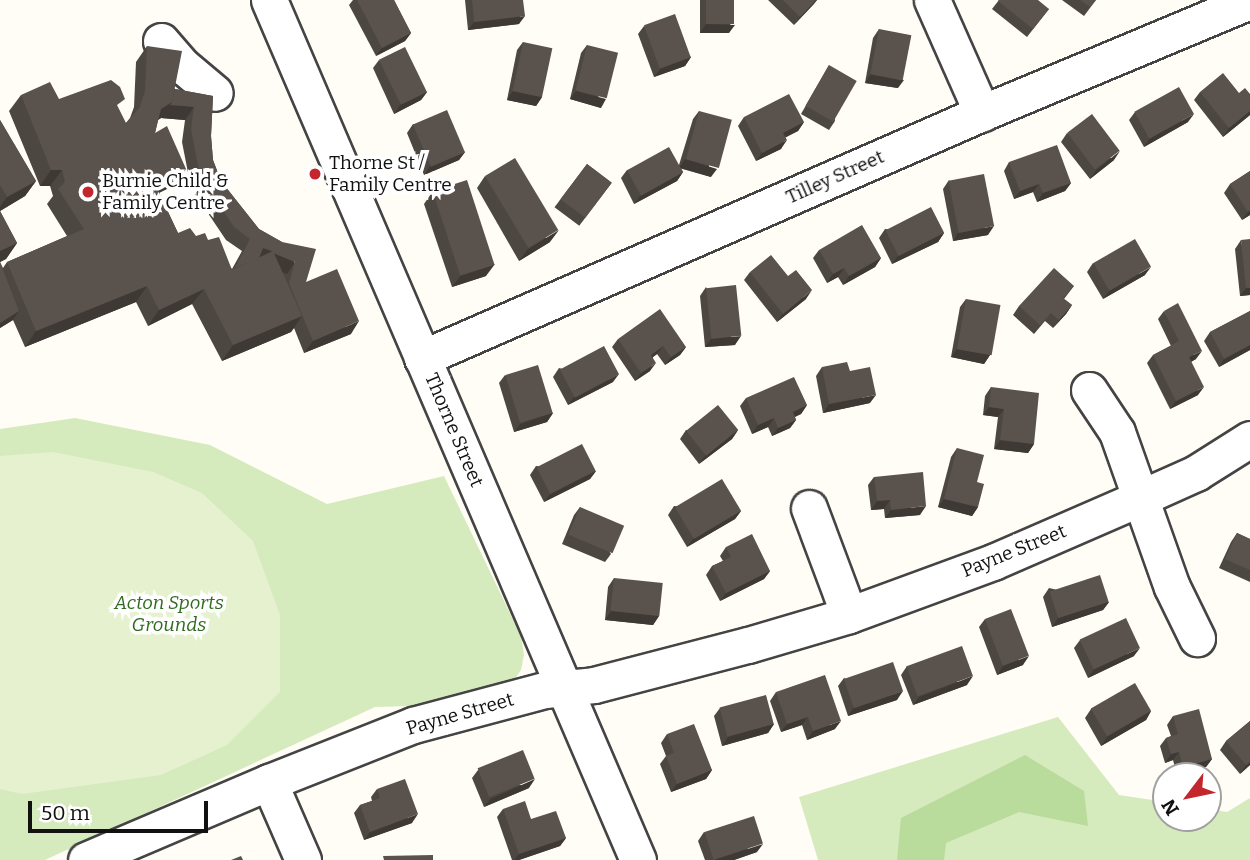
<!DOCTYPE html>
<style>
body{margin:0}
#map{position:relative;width:1250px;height:860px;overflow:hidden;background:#fffdf5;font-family:Bitter,serif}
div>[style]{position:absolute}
.green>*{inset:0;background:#d5ebbd}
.forest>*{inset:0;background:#b9dc9c}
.pitch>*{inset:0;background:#e6f2cf}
.roads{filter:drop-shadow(2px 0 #444) drop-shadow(-2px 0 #444) drop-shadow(0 2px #444) drop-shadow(0 -2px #444)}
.minor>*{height:35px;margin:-17.5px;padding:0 17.5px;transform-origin:17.5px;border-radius:17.5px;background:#fff}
.wall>*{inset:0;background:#4d4742;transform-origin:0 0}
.shaded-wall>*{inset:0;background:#3f3936}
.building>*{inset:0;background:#5a524d;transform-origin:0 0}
.dots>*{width:19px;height:19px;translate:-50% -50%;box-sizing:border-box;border:4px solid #fff;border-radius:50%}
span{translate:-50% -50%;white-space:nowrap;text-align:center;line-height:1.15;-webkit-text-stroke:7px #fff;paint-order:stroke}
.poi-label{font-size:19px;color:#111}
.left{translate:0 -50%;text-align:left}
.street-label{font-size:19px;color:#111}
.park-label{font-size:19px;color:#2f6b1f;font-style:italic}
.north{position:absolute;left:1152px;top:762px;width:70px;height:70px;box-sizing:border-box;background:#fff;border:2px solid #a0a0a0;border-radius:50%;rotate:238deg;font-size:19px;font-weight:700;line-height:28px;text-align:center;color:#111}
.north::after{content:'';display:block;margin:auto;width:24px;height:32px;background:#c4262e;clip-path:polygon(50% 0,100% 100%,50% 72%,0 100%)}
.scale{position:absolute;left:28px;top:801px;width:180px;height:32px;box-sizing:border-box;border:4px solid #111;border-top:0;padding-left:9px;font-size:21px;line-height:24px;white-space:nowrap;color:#111;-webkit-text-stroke:5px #fff;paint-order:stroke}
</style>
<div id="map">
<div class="green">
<i style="clip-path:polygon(75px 418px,210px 445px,327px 504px,444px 476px,521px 636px,524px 655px,521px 670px,512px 683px,447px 705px,375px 707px,45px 860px,0 860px,0 429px)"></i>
<i style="clip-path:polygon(1058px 717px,1119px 795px,1166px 802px,1166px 818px,1208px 818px,1208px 809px,1227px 812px,1250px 798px,1250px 860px,818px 860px,799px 797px)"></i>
</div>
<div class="forest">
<i style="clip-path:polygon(1025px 755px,1084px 791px,1088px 826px,1019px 812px,946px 843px,944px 860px,897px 860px,901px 818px)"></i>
</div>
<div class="pitch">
<i style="clip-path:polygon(53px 452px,153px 472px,202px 493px,253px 541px,280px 615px,280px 692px,227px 745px,161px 775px,22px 794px,0 789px,0 456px)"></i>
</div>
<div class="roads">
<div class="minor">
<i style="left:269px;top:0;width:936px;rotate:66.78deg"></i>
<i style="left:932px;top:0;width:124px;rotate:66.1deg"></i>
<i style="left:161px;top:41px;width:35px;rotate:49deg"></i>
<i style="left:184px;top:67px;width:40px;rotate:40deg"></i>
<i style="left:422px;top:358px;width:611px;rotate:-23.63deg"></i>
<i style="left:982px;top:113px;width:290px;rotate:-22.7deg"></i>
<i style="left:1089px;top:390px;width:50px;rotate:56.3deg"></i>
<i style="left:1117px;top:432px;width:164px;rotate:70.5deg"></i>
<i style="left:1172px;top:587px;width:57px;rotate:63.9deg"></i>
<i style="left:809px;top:508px;width:114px;rotate:69.5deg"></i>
<i style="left:269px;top:782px;width:85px;rotate:66.4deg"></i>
<i style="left:86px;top:860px;width:199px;rotate:-23.1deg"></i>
<i style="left:269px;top:782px;width:155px;rotate:-21.6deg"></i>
<i style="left:413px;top:725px;width:137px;rotate:-14.9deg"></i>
<i style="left:545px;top:690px;width:49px;rotate:-5.8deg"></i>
<i style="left:594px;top:685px;width:159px;rotate:-14.6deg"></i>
<i style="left:748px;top:645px;width:105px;rotate:-16.5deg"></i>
<i style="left:849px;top:615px;width:153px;rotate:-20.2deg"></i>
<i style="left:993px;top:562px;width:158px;rotate:-23.5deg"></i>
<i style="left:1138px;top:499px;width:64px;rotate:-24.1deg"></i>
<i style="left:1196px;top:473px;width:64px;rotate:-32.2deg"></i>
</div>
</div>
<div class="wall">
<i style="clip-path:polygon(353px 0,394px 0,411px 33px,405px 41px,376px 56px,349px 5px)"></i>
<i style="clip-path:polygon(465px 0,523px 0,519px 24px,468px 30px)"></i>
<i style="clip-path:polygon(700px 0,734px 0,729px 33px,700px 33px)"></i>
<i style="clip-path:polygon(768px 0,817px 0,794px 25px)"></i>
<i style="clip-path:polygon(999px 0,1049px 9px,1027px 37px,992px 9px)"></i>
<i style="clip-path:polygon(1062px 0,1096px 0,1084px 16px)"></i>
<i style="clip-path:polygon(644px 26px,691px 57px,685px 66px,654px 77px,638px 34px)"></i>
<i style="clip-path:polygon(879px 29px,898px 88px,865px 83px,873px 38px)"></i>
<i style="clip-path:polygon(523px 42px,542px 97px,536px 106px,507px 100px,517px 50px)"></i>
<i style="clip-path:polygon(587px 45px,601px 108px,570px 99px,581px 53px)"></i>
<i style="clip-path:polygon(evenodd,147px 46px,175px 89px,213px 96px,211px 136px,213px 160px,221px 181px,259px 229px,282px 242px,306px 282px,351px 334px,304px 353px,294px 328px,291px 332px,222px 361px,192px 304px,148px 326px,136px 302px,25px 347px,13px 320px,0 328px,0 211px,17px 243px,6px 259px,0 262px,3px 268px,7px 262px,67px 236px,47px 204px,53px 196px,50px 186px,40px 186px,9px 111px,21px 95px,59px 99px,126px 123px,130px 118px,134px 107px,136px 62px,147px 46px,161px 118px,185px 120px,182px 142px,191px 188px,226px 240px,242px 251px,232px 269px,208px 240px,196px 236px,178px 233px,159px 193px,175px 185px,155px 133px,158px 120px,161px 118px)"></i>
<i style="clip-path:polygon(379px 60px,427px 92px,421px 100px,394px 114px,373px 68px)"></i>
<i style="clip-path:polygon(829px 65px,835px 121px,829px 130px,801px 114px)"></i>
<i style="clip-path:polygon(1200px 92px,1250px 94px,1250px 115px,1223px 137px,1194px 100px)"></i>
<i style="clip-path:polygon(699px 111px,711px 177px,681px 168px,683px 172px,677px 181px,634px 204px,621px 178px,627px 170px,679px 165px,693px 119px)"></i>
<i style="clip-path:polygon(1135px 112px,1188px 122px,1144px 147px,1129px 120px)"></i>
<i style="clip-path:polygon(744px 117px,804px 122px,798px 131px,785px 137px,781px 149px,756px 161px,738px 126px)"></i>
<i style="clip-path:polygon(0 120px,36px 181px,25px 196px,0 211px)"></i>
<i style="clip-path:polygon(413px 124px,465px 152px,459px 160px,424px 175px,407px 133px)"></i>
<i style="clip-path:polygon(1067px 133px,1114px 160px,1090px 179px,1061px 142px)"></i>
<i style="clip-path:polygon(1009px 162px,1071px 183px,1065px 191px,1037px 202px,1033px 192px,1014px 199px,1004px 171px)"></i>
<i style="left:587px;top:164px;width:31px;height:54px;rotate:37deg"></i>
<i style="clip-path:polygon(1250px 171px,1250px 215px,1242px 220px,1224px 193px,1230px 184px)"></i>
<i style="clip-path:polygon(485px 176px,550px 242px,519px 261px,477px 188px)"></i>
<i style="clip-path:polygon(949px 180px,988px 235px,953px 241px,943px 189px)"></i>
<i style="clip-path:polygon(433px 191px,486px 276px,452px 287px,424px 204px)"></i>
<i style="clip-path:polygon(885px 229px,944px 233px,938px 242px,892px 264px,879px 238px)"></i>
<i style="clip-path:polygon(1241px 240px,1250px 295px,1240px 296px,1235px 249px)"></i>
<i style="clip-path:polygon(819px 250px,881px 258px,875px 267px,843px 285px,838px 277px,827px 283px,813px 258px)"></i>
<i style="clip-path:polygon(1093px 263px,1145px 275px,1103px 299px,1087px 272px)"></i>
<i style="clip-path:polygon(750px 272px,806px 299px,777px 322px,744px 280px)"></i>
<i style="clip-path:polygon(1074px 286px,1064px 299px,1072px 305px,1066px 314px,1053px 328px,1045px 321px,1034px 334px,1013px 315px,1019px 306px)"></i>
<i style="clip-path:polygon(706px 287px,735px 345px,705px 347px,700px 296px)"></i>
<i style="clip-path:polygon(966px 299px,990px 355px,984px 364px,951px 357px,960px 307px)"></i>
<i style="clip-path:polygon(1164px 311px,1196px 359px,1191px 362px,1198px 395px,1170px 409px,1147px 363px,1153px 355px,1171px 346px,1158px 319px)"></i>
<i style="clip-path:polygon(1250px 311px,1250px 350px,1219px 367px,1204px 341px,1210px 332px)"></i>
<i style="clip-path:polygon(618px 339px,686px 347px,680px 355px,665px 365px,657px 354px,653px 357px,650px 371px,635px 381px,612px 347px)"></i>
<i style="clip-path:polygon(822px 367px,870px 403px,823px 413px,816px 376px)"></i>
<i style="clip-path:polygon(559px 368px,613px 382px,568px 405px,553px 377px)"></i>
<i style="clip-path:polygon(505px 375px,553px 413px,547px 422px,514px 432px,499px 383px)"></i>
<i style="clip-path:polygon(991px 387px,1034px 444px,1028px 453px,994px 449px,998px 417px,983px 415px,985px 396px)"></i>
<i style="clip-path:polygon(746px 398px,807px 405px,801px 414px,795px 417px,796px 420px,790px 428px,772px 436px,768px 427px,752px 434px,740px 406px)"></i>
<i style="clip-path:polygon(686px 430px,738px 430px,732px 439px,699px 464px,680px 439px)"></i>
<i style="clip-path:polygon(957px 448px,977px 482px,978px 507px,972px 516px,938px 507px,951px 457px)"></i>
<i style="clip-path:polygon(536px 466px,596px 471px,590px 479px,544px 502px,530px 475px)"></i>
<i style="clip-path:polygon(874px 477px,920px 515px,885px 518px,884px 509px,871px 510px,868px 485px)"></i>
<i style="clip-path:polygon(674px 506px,741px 511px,735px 519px,687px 547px,668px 515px)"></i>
<i style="clip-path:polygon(580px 507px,611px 554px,605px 562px,562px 544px,574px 515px)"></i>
<i style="clip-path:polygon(1237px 533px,1250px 539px,1250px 582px,1219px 568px,1231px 542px)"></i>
<i style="clip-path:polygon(726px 547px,770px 571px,764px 579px,720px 601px,706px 575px,712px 566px,723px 561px,720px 556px)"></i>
<i style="clip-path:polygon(614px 578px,659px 616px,653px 625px,605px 620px,608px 587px)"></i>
<i style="clip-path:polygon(1049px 588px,1109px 602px,1103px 610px,1052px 627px,1043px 597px)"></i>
<i style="clip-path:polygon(985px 619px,1023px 665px,997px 675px,979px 627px)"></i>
<i style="clip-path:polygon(1080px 640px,1134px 656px,1088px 678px,1074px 648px)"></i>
<i style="clip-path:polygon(907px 666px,967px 685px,913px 705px,901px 675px)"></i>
<i style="clip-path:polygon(844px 678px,897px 700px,848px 716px,838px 686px)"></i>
<i style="clip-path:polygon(776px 692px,835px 729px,807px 740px,802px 725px,781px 732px,770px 701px)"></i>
<i style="clip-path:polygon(720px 708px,774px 724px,768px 733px,722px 746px,714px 716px)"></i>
<i style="clip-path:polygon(1091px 709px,1151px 711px,1146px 720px,1101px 746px,1085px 718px)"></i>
<i style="clip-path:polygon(1173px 716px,1212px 759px,1206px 767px,1177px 775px,1173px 760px,1165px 763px,1160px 746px,1166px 738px,1171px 736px,1167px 725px)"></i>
<i style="clip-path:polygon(1250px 721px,1250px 765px,1240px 774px,1220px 750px,1226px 741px)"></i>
<i style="clip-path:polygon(667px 734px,712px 770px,706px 779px,671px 792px,660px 764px,666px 756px,661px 743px)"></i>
<i style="clip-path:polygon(478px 770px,529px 788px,484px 807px,472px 778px)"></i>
<i style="clip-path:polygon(377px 789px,412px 823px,364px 840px,354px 813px,360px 805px,372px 801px,371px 797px)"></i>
<i style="clip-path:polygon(503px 809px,531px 819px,566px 838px,560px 846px,519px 860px,512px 860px,497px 817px)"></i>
<i style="clip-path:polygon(704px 832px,757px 852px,734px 860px,705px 860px,698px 841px)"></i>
</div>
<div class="shaded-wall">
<i style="clip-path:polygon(816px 0,817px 0,814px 4px,794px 25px,800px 17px)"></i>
<i style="clip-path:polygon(525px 16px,519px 24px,468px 30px,474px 22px)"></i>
<i style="clip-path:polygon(706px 24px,735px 25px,729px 33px,700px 33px)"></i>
<i style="clip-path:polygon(411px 33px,405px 41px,376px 56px,382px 48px)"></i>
<i style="clip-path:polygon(691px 57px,685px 66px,654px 77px,660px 69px)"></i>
<i style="clip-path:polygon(871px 74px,904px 80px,898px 88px,865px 83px)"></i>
<i style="clip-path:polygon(513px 91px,542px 97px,536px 106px,507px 100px)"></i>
<i style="clip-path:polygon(576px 91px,606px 99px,601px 108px,570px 99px)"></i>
<i style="clip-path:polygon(427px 92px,421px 100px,394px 114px,400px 105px)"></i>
<i style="clip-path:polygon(172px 102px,194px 107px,185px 120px,161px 118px,150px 125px,161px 109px)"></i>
<i style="clip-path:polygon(1250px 111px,1250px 115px,1223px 137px,1229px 128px)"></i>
<i style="clip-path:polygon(1194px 114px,1188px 122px,1144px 147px,1150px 138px)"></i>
<i style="clip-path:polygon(804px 122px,798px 131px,777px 142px,783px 133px)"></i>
<i style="clip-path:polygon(787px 140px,781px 149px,756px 161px,762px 153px)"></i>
<i style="clip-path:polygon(1120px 151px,1114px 160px,1090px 179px,1096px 170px)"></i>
<i style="clip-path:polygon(465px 152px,459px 160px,424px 175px,430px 166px)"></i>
<i style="clip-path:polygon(685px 159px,717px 169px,711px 177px,679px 168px)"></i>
<i style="clip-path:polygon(186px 169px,175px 185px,143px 200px,155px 184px)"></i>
<i style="clip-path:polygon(51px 170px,62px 170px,50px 186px,40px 186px)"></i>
<i style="clip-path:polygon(683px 172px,677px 181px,634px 204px,640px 196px)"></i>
<i style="clip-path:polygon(36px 181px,25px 196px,0 211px,0 207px,7px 197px)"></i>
<i style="clip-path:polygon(1071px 183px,1065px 191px,1037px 202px,1043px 193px)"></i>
<i style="clip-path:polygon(1039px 184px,1033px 192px,1014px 199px,1020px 191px)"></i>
<i style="clip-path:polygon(1250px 210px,1250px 215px,1242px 220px,1248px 212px)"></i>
<i style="clip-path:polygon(994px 226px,988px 235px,953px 241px,958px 233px)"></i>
<i style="clip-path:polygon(559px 230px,550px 242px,519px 261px,528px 249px)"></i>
<i style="clip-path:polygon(944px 233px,938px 242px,892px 264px,898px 256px)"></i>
<i style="clip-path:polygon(17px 243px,6px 259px,0 262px,0 251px)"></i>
<i style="clip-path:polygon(263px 248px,295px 262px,287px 274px,257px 262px)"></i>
<i style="clip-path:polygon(881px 258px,875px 267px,843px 285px,849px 276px)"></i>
<i style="clip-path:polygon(495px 264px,486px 276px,452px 287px,461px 275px)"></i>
<i style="clip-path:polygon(1151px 267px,1145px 275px,1103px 299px,1109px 291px)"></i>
<i style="clip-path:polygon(844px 268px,838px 277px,827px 283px,833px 274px)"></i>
<i style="clip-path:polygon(147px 286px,136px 302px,25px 347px,36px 331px)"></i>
<i style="clip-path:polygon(1250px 287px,1250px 295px,1240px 296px,1246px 288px)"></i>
<i style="clip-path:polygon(204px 289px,192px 304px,148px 326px,159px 310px)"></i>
<i style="clip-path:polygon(812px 290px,806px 299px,777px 322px,783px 314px)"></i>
<i style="clip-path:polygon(1072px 305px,1066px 314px,1053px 328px,1059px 320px)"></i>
<i style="clip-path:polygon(19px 311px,13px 320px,0 328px,0 323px)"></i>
<i style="clip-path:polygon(302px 316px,291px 332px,222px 361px,233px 345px)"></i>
<i style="clip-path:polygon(359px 321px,351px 334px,304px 353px,313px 341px)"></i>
<i style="clip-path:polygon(741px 336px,735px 345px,705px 347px,711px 339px)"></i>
<i style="clip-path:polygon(1250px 345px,1250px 350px,1219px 367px,1224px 359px)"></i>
<i style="clip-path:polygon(663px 346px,657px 354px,645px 363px,651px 355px)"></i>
<i style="clip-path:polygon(686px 347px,680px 355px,665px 365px,671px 357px)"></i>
<i style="clip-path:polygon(957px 349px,990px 355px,984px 364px,951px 357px)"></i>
<i style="clip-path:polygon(1202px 351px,1196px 359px,1183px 366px,1189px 357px)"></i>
<i style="clip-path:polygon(656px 363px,650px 371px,635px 381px,641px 373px)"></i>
<i style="clip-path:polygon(619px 374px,613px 382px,568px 405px,574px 397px)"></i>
<i style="clip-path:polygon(1204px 387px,1198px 395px,1170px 409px,1176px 401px)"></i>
<i style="clip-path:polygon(876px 395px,870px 403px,823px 413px,829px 404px)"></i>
<i style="clip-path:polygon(807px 405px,801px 414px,787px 420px,793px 412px)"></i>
<i style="clip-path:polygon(989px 407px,1004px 409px,998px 417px,983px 415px)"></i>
<i style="clip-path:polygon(553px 413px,547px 422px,514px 432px,520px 424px)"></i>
<i style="clip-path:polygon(774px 418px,768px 427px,752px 434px,758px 425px)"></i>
<i style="clip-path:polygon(796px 420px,790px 428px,772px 436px,778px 428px)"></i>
<i style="clip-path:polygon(738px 430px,732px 439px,699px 464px,705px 456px)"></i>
<i style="clip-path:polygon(1000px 440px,1034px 444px,1028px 453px,994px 449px)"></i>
<i style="clip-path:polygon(596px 471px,590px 479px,544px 502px,550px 494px)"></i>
<i style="clip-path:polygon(944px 499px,978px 507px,972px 516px,938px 507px)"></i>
<i style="clip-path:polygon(890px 500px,884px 509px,871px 510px,877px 501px)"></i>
<i style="clip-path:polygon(926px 506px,920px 515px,885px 518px,891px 510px)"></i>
<i style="clip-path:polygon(741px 511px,735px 519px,687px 547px,693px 539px)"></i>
<i style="clip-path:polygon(770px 571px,764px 579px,720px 601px,726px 593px)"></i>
<i style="clip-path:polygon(1109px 602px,1103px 610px,1052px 627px,1058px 618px)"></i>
<i style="clip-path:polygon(611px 611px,659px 616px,653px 625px,605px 620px)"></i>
<i style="clip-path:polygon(1140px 648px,1134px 656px,1088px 678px,1094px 669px)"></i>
<i style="clip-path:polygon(1029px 656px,1023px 665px,997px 675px,1003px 666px)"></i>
<i style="clip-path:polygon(973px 676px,967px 685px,913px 705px,919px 697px)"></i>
<i style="clip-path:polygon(903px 691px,897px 700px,848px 716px,854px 707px)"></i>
<i style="clip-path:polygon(1151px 711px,1146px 720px,1101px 746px,1107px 737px)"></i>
<i style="clip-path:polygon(808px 717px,802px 725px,781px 732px,787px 724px)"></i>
<i style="clip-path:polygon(841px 721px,835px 729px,807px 740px,813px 731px)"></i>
<i style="clip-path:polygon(774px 724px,768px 733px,722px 746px,728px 737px)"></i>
<i style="clip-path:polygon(1179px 752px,1173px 760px,1165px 763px,1171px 754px)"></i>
<i style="clip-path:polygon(1212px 759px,1206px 767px,1177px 775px,1183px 767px)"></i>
<i style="clip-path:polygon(1250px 762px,1250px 765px,1240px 774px,1246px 765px)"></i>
<i style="clip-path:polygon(712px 770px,706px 779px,671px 792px,677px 784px)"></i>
<i style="clip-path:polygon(535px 779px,529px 788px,484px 807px,490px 799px)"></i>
<i style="clip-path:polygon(418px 814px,412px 823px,364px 840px,370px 832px)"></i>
<i style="clip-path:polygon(566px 838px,560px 846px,519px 860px,514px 860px,519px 854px)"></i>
<i style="clip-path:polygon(763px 844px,757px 852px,734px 860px,714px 860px)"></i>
</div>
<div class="building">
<i style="clip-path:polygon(357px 0,394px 0,411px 33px,382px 48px)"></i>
<i style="clip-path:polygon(472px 0,523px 0,525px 16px,474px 22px)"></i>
<i style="left:706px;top:0;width:28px;height:24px"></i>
<i style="clip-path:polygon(783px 0,816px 0,800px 17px)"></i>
<i style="clip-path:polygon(999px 0,1038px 0,1049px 9px,1033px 29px,998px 1px)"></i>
<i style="clip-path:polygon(1080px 0,1096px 0,1090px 7px)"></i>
<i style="left:675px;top:14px;width:46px;height:33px;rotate:70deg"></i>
<i style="left:879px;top:29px;width:33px;height:46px;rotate:11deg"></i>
<i style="left:523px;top:42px;width:30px;height:50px;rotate:12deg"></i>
<i style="left:587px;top:45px;width:32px;height:47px;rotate:14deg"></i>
<i style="clip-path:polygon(147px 46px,182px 51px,172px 102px,161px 109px,155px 133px,167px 126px,186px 169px,155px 184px,178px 233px,190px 228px,196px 236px,205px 233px,208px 240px,219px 237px,232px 270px,273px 251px,302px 316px,233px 345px,204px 289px,159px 310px,147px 286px,36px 331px,7px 262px,84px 229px,58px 189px,65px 182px,62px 170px,51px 170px,21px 95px,50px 82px,59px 99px,111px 80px,120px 87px,125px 99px,117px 105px,126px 123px,140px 107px,145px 91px)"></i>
<i style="left:405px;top:47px;width:50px;height:29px;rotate:64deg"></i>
<i style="left:829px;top:65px;width:32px;height:47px;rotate:30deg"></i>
<i style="clip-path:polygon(1223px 73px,1239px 93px,1245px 88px,1250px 94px,1250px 111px,1229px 128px,1200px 92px)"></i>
<i style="left:1179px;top:87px;width:31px;height:51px;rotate:61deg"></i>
<i style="clip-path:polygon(175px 89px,213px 96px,211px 136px,213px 160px,221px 181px,259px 229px,282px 242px,316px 249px,306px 282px,337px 269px,359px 321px,313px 341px,289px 283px,295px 262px,273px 253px,273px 251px,263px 248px,259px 258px,235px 268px,250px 239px,234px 227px,200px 176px,191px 129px,194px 107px,170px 105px,172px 102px)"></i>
<i style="clip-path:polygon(789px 94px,804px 122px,783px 133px,787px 140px,762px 153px,744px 117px)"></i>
<i style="left:447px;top:110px;width:46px;height:37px;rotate:67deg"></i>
<i style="left:699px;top:111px;width:34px;height:50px;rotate:15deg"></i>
<i style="left:1092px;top:114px;width:46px;height:31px;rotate:53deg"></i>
<i style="clip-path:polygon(0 120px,36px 181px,7px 197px,0 185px)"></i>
<i style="clip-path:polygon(1057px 145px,1071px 183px,1043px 193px,1039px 184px,1020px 191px,1009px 162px)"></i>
<i style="left:669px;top:147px;width:29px;height:48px;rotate:61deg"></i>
<i style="left:515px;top:158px;width:84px;height:35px;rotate:59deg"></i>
<i style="left:587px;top:164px;width:31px;height:44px;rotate:37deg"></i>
<i style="clip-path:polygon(1250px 171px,1250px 210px,1248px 212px,1230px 184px)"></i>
<i style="left:984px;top:174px;width:53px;height:36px;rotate:79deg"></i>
<i style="left:467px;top:180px;width:89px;height:36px;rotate:72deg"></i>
<i style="left:931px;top:207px;width:29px;height:51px;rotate:63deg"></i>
<i style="clip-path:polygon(0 211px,17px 243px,0 251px)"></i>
<i style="clip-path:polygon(862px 225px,881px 258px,849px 276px,844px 268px,833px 274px,819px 250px)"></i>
<i style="left:1135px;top:239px;width:32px;height:48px;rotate:60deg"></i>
<i style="clip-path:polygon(1250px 239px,1250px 287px,1246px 288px,1241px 240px)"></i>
<i style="clip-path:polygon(771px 255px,788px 276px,796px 270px,812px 290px,783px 314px,750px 272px)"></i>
<i style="clip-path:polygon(0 262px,19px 311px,0 323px)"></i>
<i style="clip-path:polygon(1054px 268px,1074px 286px,1063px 298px,1072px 305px,1059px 320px,1051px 313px,1040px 325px,1019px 306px)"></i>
<i style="left:736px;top:285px;width:51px;height:30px;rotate:84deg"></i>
<i style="left:966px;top:299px;width:35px;height:51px;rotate:10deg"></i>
<i style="clip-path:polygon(1178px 303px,1202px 351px,1189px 357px,1204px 387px,1176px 401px,1153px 355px,1179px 341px,1164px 311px)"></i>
<i style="clip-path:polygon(660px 309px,686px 347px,671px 357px,663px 346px,651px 355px,656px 363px,641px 373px,618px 339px)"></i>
<i style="clip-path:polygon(1250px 311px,1250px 345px,1224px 359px,1210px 332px)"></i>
<i style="left:604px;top:346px;width:32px;height:50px;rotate:62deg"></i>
<i style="clip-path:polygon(847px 362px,850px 371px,870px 367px,876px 395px,829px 404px,822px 367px)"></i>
<i style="left:538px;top:365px;width:50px;height:34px;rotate:73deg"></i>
<i style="clip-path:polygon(794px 377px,807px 405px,793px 412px,796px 420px,778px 428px,774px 418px,758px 425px,746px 398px)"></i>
<i style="clip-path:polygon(991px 387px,1039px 393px,1034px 444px,1000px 440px,1004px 409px,989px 407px)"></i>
<i style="left:718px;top:405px;width:32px;height:41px;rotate:51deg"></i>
<i style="left:582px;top:444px;width:30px;height:51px;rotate:63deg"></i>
<i style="clip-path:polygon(957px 448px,984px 455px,977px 482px,984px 484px,978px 507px,944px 499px)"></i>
<i style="clip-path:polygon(923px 472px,926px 506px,891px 510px,890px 500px,877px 501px,874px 477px)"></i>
<i style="left:722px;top:479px;width:37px;height:55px;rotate:59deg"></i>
<i style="left:580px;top:507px;width:48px;height:30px;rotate:23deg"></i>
<i style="clip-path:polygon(1237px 533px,1250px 539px,1250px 570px,1225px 559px)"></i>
<i style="clip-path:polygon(752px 534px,770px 571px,726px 593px,712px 566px,731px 557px,726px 547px)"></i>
<i style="left:1100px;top:575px;width:28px;height:53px;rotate:72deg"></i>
<i style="left:614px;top:578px;width:49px;height:33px;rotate:6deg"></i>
<i style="left:1011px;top:609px;width:50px;height:28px;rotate:69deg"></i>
<i style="left:1126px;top:618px;width:33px;height:51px;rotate:65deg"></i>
<i style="left:962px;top:646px;width:32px;height:59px;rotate:70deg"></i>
<i style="left:893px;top:662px;width:31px;height:52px;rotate:71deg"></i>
<i style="clip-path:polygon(825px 675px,841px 721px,813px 731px,808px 717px,787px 724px,776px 692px)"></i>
<i style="left:1135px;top:683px;width:32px;height:51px;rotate:60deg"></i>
<i style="left:766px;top:695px;width:30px;height:48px;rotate:75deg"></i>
<i style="clip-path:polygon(1199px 709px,1212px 759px,1183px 767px,1179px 752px,1171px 754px,1166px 738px,1178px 734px,1173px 716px)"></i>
<i style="clip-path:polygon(1250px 721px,1250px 762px,1246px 765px,1226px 741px)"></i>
<i style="clip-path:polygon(694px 724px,712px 770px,677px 784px,666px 756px,674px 753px,667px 734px)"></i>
<i style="left:523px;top:750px;width:31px;height:49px;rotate:68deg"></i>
<i style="clip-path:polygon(405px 779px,418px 814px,370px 832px,360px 805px,380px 798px,377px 789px)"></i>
<i style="clip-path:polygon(525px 801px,531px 819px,556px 811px,566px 838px,519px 854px,503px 809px)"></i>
<i style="left:754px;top:816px;width:29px;height:52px;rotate:72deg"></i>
<i style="clip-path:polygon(433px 855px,433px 860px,384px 860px,383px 856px)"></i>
<i style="clip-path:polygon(241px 856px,243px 860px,231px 860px)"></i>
</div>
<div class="dots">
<i style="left:315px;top:174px;background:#c4262e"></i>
<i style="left:88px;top:192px;background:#c4262e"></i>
</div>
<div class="poi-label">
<span class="left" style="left:329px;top:174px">Thorne St /<br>Family Centre</span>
<span class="left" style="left:102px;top:192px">Burnie Child &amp;<br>Family Centre</span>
</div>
<div class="street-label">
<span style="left:835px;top:177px;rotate:-24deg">Tilley Street</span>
<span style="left:454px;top:430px;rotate:67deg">Thorne Street</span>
<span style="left:1014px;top:551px;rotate:-22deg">Payne Street</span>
<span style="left:460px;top:714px;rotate:-16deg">Payne Street</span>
</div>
<div class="park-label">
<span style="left:169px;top:614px">Acton Sports<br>Grounds</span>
</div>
<div class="north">N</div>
<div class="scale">50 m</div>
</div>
